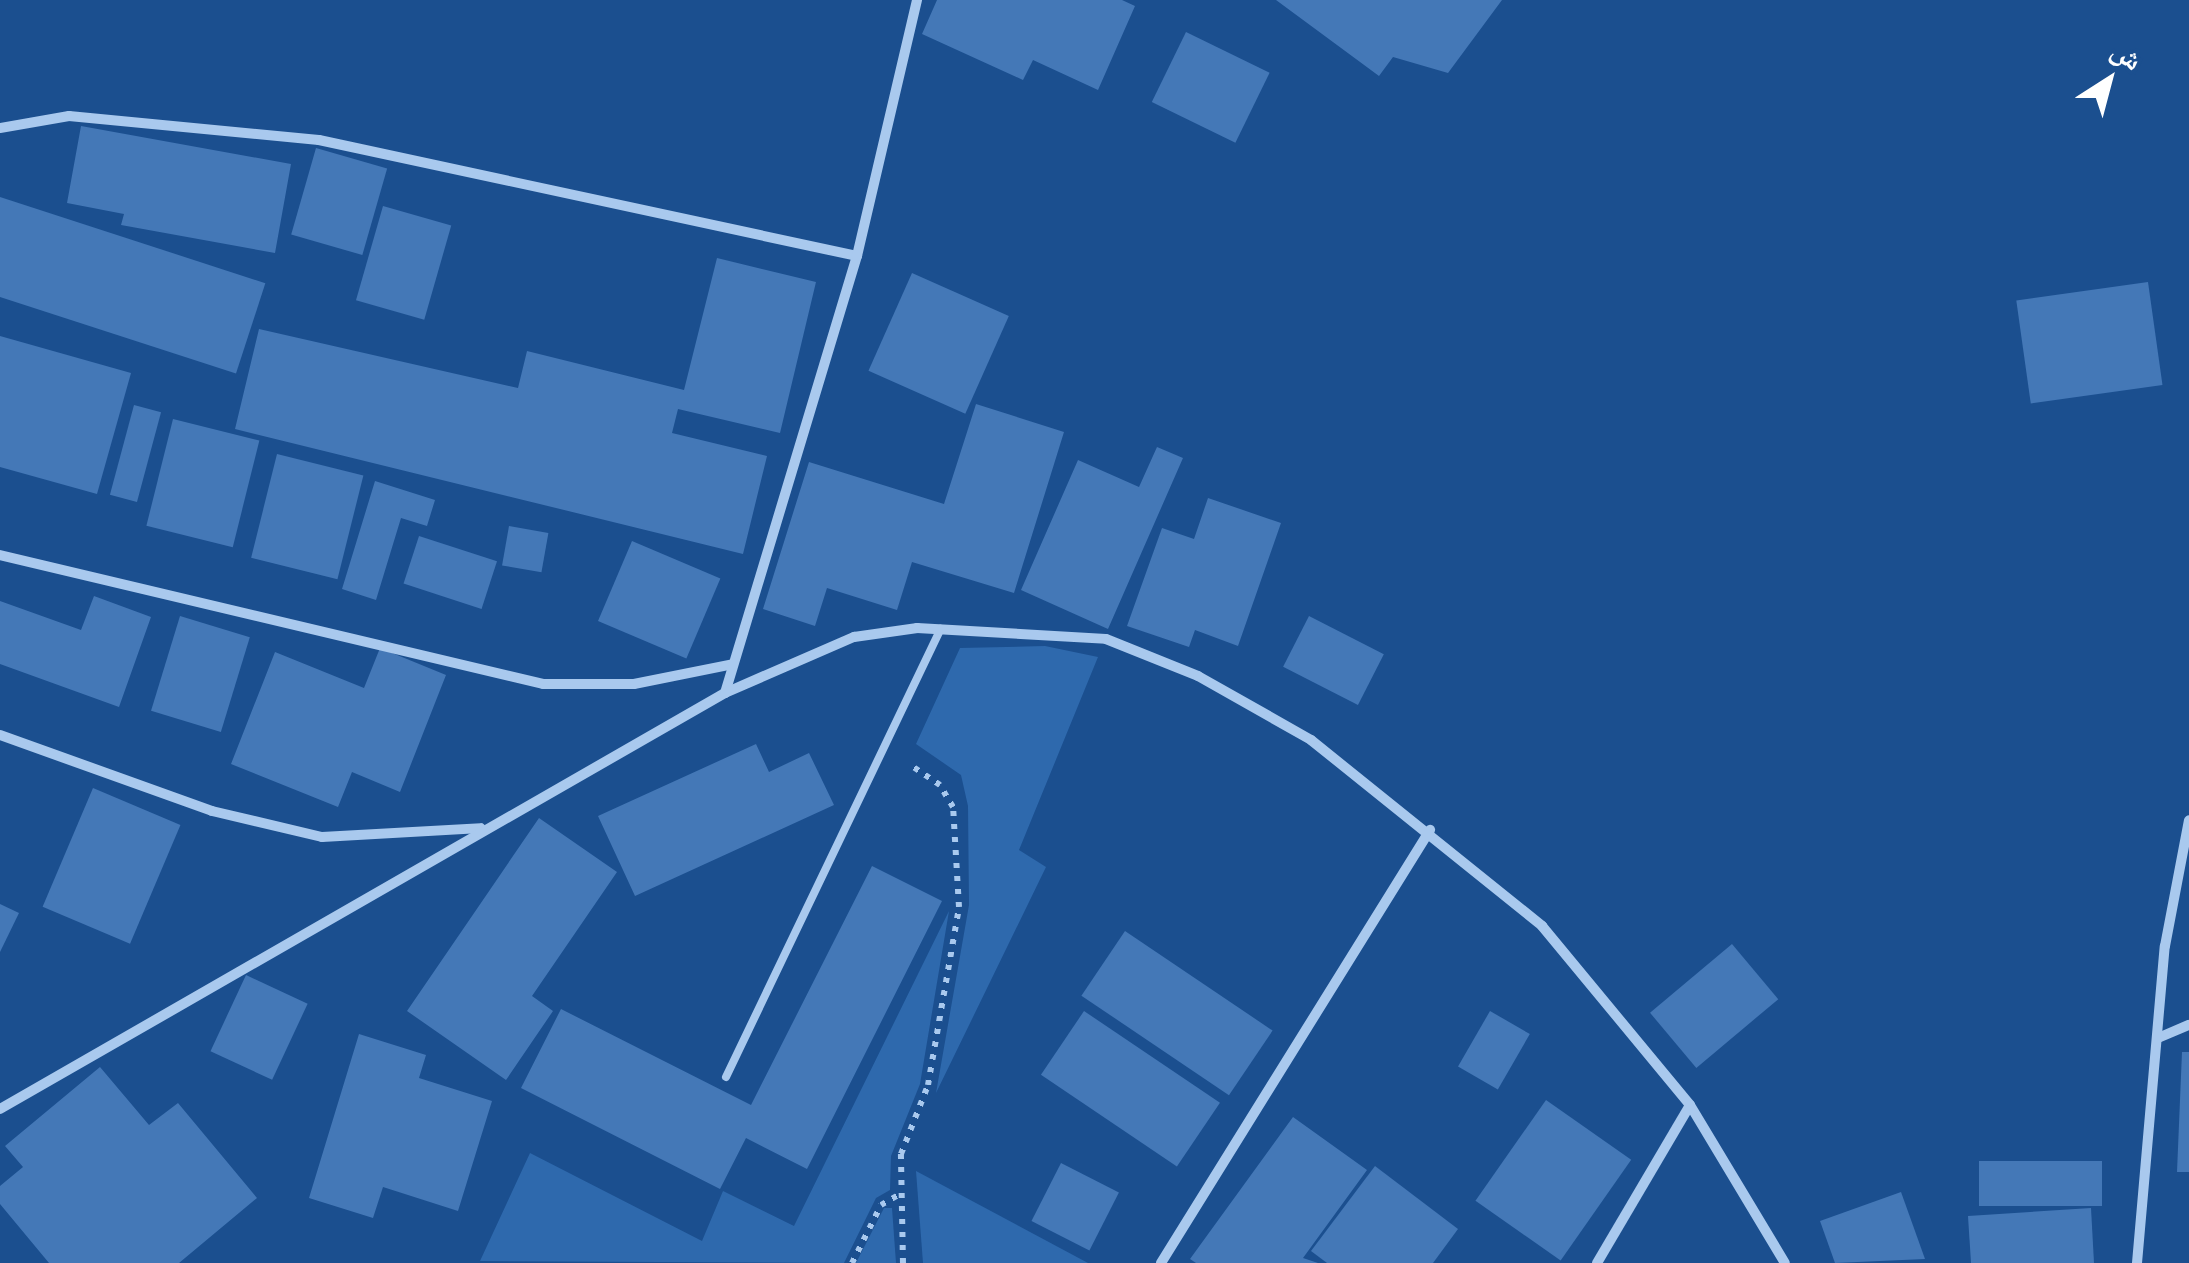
<!DOCTYPE html>
<meta charset="utf-8">
<style>
body{margin:0}
#map{position:relative;width:2189px;height:1263px;overflow:hidden;background:#1b4f8f;font-family:"Source Sans 3","Noto Naskh Arabic",sans-serif}
div>[style]{position:absolute}
.green>*{inset:0;background:#2e69ad}
.building>*{inset:0;background:#4478b7;transform-origin:0 0}
.path>*{height:6px;margin-top:-3px;transform-origin:0;background:repeating-linear-gradient(90deg,#a9c9ee 0 5px,transparent 0 13px)}
.service>*{height:8px;margin:-4px;padding:0 4px;transform-origin:4px;border-radius:4px;background:#a9c9ee}
.minor>*{height:10px;margin:-5px;padding:0 5px;transform-origin:5px;border-radius:5px;background:#a9c9ee}
span{translate:-50% -50%;white-space:nowrap;text-align:center;line-height:1.15;-webkit-text-stroke:8px #1b4f8f;paint-order:stroke}
.north{position:absolute;left:2059px;top:30px;width:100px;height:100px;-webkit-text-stroke:8px #1b4f8f;paint-order:stroke;rotate:36deg;font-size:28px;font-weight:700;line-height:40px;text-align:center;color:#fff}
.north::after{content:'';display:block;margin:auto;width:35px;height:45px;background:#fff;clip-path:polygon(50% 0,100% 100%,50% 72%,0 100%)}
</style>
<div id="map">
<div class="green">
<i style="clip-path:polygon(1045px 646px,1098px 657px,1019px 850px,1046px 867px,936px 1093px,969px 905px,968px 806px,961px 775px,916px 744px,960px 648px)"></i>
<i style="clip-path:polygon(949px 911px,920px 1084px,891px 1156px,890px 1190px,876px 1198px,844px 1263px,480px 1261px,530px 1153px,702px 1241px,723px 1191px,794px 1226px)"></i>
<i style="clip-path:polygon(916px 1171px,1088px 1263px,923px 1263px)"></i>
<i style="clip-path:polygon(884px 1208px,892px 1208px,896px 1263px,856px 1263px)"></i>
</div>
<div class="building">
<i style="clip-path:polygon(937px 0,1122px 0,1135px 6px,1098px 90px,1033px 60px,1023px 80px,922px 34px)"></i>
<i style="clip-path:polygon(1276px 0,1502px 0,1448px 73px,1393px 57px,1379px 76px)"></i>
<i style="left:1186px;top:32px;width:93px;height:78px;rotate:26deg"></i>
<i style="clip-path:polygon(81px 126px,291px 164px,275px 253px,121px 225px,124px 214px,67px 203px)"></i>
<i style="left:316px;top:148px;width:74px;height:90px;rotate:16deg"></i>
<i style="left:0;top:197px;width:279px;height:95px;rotate:18deg"></i>
<i style="left:383px;top:206px;width:71px;height:98px;rotate:16deg"></i>
<i style="clip-path:polygon(717px 258px,816px 282px,780px 433px,678px 409px,672px 433px,767px 456px,743px 554px,235px 429px,259px 329px,518px 388px,527px 351px,684px 390px)"></i>
<i style="left:912px;top:273px;width:106px;height:107px;rotate:24deg"></i>
<i style="left:2148px;top:282px;width:104px;height:133px;rotate:82deg"></i>
<i style="clip-path:polygon(0 336px,131px 373px,97px 494px,0 467px)"></i>
<i style="clip-path:polygon(976px 404px,1064px 432px,1014px 593px,912px 562px,897px 610px,827px 588px,815px 626px,763px 609px,809px 462px,944px 504px)"></i>
<i style="left:134px;top:405px;width:28px;height:93px;rotate:15deg"></i>
<i style="left:173px;top:419px;width:89px;height:110px;rotate:14deg"></i>
<i style="clip-path:polygon(1157px 447px,1183px 458px,1108px 629px,1021px 590px,1078px 460px,1139px 487px)"></i>
<i style="left:277px;top:454px;width:89px;height:107px;rotate:14deg"></i>
<i style="clip-path:polygon(375px 481px,435px 500px,427px 526px,401px 518px,376px 600px,342px 589px)"></i>
<i style="clip-path:polygon(1208px 498px,1281px 523px,1238px 646px,1195px 630px,1189px 647px,1127px 626px,1162px 528px,1194px 539px)"></i>
<i style="left:509px;top:526px;width:40px;height:40px;rotate:10deg"></i>
<i style="left:419px;top:536px;width:82px;height:50px;rotate:18deg"></i>
<i style="left:632px;top:541px;width:96px;height:87px;rotate:23deg"></i>
<i style="clip-path:polygon(94px 596px,151px 617px,119px 707px,0 664px,0 601px,81px 630px)"></i>
<i style="left:180px;top:616px;width:73px;height:99px;rotate:17deg"></i>
<i style="left:1309px;top:616px;width:84px;height:57px;rotate:27deg"></i>
<i style="clip-path:polygon(380px 648px,446px 675px,400px 792px,352px 772px,338px 807px,231px 764px,275px 652px,364px 688px)"></i>
<i style="clip-path:polygon(756px 744px,769px 772px,809px 753px,834px 805px,635px 896px,598px 816px)"></i>
<i style="left:93px;top:788px;width:95px;height:129px;rotate:23deg"></i>
<i style="clip-path:polygon(539px 818px,617px 872px,532px 996px,553px 1011px,506px 1080px,407px 1011px)"></i>
<i style="clip-path:polygon(872px 866px,942px 901px,807px 1169px,746px 1138px,720px 1189px,521px 1088px,561px 1009px,751px 1105px)"></i>
<i style="clip-path:polygon(0 904px,19px 913px,0 952px)"></i>
<i style="left:1125px;top:931px;width:178px;height:78px;rotate:34deg"></i>
<i style="left:1732px;top:944px;width:72px;height:107px;rotate:50deg"></i>
<i style="left:246px;top:975px;width:68px;height:84px;rotate:25deg"></i>
<i style="left:1084px;top:1011px;width:164px;height:77px;rotate:34deg"></i>
<i style="left:1490px;top:1011px;width:46px;height:64px;rotate:30deg"></i>
<i style="clip-path:polygon(359px 1034px,426px 1055px,419px 1078px,492px 1101px,458px 1211px,383px 1187px,373px 1218px,309px 1198px)"></i>
<i style="clip-path:polygon(2182px 1052px,2189px 1052px,2189px 1172px,2177px 1172px)"></i>
<i style="clip-path:polygon(100px 1067px,149px 1125px,178px 1103px,257px 1198px,179px 1263px,49px 1263px,0 1204px,0 1186px,23px 1167px,5px 1146px)"></i>
<i style="left:1546px;top:1100px;width:104px;height:123px;rotate:35deg"></i>
<i style="clip-path:polygon(1293px 1117px,1367px 1170px,1303px 1258px,1318px 1263px,1196px 1263px,1190px 1259px)"></i>
<i style="left:1979px;top:1161px;width:123px;height:45px"></i>
<i style="left:1061px;top:1163px;width:65px;height:65px;rotate:27deg"></i>
<i style="clip-path:polygon(1375px 1166px,1458px 1229px,1433px 1263px,1327px 1263px,1311px 1251px)"></i>
<i style="clip-path:polygon(1901px 1192px,1925px 1259px,1835px 1263px,1820px 1221px)"></i>
<i style="clip-path:polygon(2091px 1208px,2094px 1263px,1971px 1263px,1968px 1216px)"></i>
</div>
<div class="path">
<i style="left:852px;top:1263px;width:65px;rotate:-63.4deg"></i>
<i style="left:881px;top:1205px;width:20px;rotate:-30deg"></i>
<i style="left:903px;top:1263px;width:109px;rotate:-91.1deg"></i>
<i style="left:901px;top:1154px;width:74px;rotate:-68.6deg"></i>
<i style="left:928px;top:1085px;width:181px;rotate:-80.1deg"></i>
<i style="left:959px;top:907px;width:100px;rotate:-93.4deg"></i>
<i style="left:953px;top:807px;width:26px;rotate:-121deg"></i>
<i style="left:940px;top:785px;width:36px;rotate:-146deg"></i>
</div>
<div class="service">
<i style="left:726px;top:1077px;width:497px;rotate:-64.4deg"></i>
</div>
<div class="minor">
<i style="left:0;top:128px;width:70px;rotate:-9.9deg"></i>
<i style="left:69px;top:116px;width:251px;rotate:5.5deg"></i>
<i style="left:319px;top:140px;width:550px;rotate:12.17deg"></i>
<i style="left:0;top:555px;width:558px;rotate:13.36deg"></i>
<i style="left:543px;top:684px;width:91px"></i>
<i style="left:634px;top:684px;width:101px;rotate:-11.4deg"></i>
<i style="left:725px;top:693px;width:457px;rotate:-73.2deg"></i>
<i style="left:857px;top:256px;width:263px;rotate:-76.8deg"></i>
<i style="left:0;top:735px;width:225px;rotate:19.7deg"></i>
<i style="left:212px;top:811px;width:113px;rotate:13.3deg"></i>
<i style="left:322px;top:837px;width:159px;rotate:-3.2deg"></i>
<i style="left:2158px;top:1038px;width:34px;rotate:-23deg"></i>
<i style="left:0;top:1109px;width:836px;rotate:-29.85deg"></i>
<i style="left:725px;top:693px;width:141px;rotate:-23.5deg"></i>
<i style="left:854px;top:637px;width:64px;rotate:-8.1deg"></i>
<i style="left:917px;top:628px;width:189px;rotate:3.3deg"></i>
<i style="left:1106px;top:639px;width:99px;rotate:21.9deg"></i>
<i style="left:1198px;top:676px;width:130px;rotate:29.5deg"></i>
<i style="left:1311px;top:740px;width:297px;rotate:38.8deg"></i>
<i style="left:1542px;top:926px;width:232px;rotate:50.4deg"></i>
<i style="left:1690px;top:1105px;width:184px;rotate:59deg"></i>
<i style="left:1161px;top:1263px;width:510px;rotate:-58.15deg"></i>
<i style="left:1597px;top:1263px;width:183px;rotate:-59.5deg"></i>
<i style="left:2137px;top:1263px;width:318px;rotate:-85deg"></i>
<i style="left:2165px;top:946px;width:128px;rotate:-79.2deg"></i>
</div>
<div class="north">ش</div>
</div>
